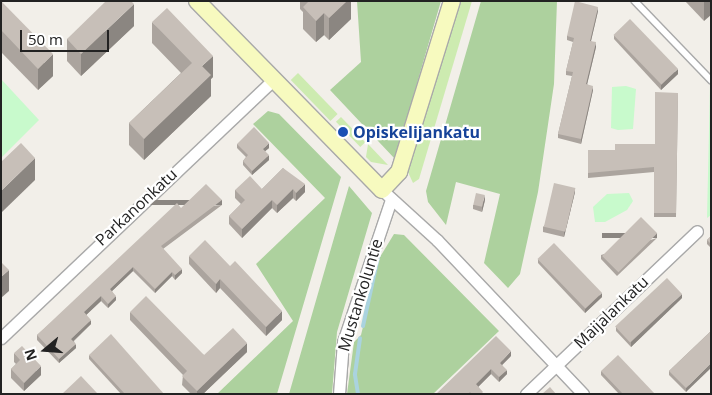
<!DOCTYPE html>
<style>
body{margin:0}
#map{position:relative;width:712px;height:395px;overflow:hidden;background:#f2efe9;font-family:"Open Sans",sans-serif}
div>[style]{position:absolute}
.grass>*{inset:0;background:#cdebb0;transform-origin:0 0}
.forest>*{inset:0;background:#add19e}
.park>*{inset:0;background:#c8facc}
.stream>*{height:4px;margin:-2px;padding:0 2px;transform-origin:2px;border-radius:2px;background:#aad3df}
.roads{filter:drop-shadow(1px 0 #a9a9a9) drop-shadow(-1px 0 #a9a9a9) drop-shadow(0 1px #a9a9a9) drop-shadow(0 -1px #a9a9a9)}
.lane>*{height:5.5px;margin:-2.75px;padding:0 2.75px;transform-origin:2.75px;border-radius:2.75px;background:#fff}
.street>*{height:11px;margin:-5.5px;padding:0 5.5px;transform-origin:5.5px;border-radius:5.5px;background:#fff}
.secondary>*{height:16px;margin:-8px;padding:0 8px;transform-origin:8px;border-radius:8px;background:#f7fabf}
.wall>*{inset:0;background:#aba49e}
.shaded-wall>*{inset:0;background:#8b8681;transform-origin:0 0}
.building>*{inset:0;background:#c7bfb8;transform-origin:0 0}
.dots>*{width:14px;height:14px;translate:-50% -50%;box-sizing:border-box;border:2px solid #fff;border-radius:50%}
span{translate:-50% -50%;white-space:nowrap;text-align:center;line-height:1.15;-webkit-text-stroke:4.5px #fff;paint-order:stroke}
.transit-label{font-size:16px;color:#164399;font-weight:700}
.left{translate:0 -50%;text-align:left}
.street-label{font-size:16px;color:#222}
.frame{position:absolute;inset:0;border:2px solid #222;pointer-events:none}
.north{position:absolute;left:20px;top:325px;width:50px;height:50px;-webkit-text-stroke:4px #fff;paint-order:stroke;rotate:252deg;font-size:14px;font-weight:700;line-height:20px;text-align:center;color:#222}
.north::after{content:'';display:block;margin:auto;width:18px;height:22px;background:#222;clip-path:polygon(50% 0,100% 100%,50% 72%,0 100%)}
.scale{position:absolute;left:20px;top:30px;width:89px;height:22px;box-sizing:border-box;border:2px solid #222;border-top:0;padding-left:6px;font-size:15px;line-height:18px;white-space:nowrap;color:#222;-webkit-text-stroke:4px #fff;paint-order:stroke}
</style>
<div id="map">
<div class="grass">
<i style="clip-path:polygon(459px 1px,472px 1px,419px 179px,413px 183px,407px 170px)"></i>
<i style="left:298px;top:73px;width:57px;height:10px;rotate:46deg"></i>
<i style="left:341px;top:117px;width:35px;height:7px;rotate:46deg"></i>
<i style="clip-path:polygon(368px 144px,388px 165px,371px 162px,366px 157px)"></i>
</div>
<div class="forest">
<i style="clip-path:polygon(357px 1px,441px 1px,395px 159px,330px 90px,361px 62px)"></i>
<i style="clip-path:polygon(481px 1px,557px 1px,554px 84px,538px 192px,520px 274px,508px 288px,484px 263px,500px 194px,456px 182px,446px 225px,428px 202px,426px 191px)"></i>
<i style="clip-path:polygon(268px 111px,279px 114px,341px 177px,277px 394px,217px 394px,293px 321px,256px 264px,325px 198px,253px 124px)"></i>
<i style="clip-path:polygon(349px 186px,372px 213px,337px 332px,332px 394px,289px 394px)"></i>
<i style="clip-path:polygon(394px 234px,404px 235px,499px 331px,433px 394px,347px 394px,354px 342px,361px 335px,380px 257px)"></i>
</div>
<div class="park">
<i style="clip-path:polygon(1px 79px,39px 120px,1px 158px)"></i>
<i style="clip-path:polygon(710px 85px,711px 215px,707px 218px)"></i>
<i style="clip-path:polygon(626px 86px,636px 89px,633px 129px,618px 130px,611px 128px,612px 87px)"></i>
<i style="clip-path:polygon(629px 193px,633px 201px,627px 210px,605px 222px,595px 222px,593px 207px,607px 194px)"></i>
</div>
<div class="stream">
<i style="left:363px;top:326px;width:80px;rotate:-77.7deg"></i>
<i style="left:358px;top:394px;width:20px;rotate:-99deg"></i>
<i style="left:355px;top:374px;width:36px;rotate:-82deg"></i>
</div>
<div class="roads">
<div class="lane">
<i style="left:635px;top:1px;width:110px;rotate:46.1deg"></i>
</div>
<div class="street">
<i style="left:382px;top:190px;width:74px;rotate:42.3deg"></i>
<i style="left:437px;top:240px;width:212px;rotate:46.5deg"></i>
<i style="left:1px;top:338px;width:376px;rotate:-43.5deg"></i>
<i style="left:339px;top:394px;width:52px;rotate:-85.6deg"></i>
<i style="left:343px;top:342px;width:151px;rotate:-71.4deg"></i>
<i style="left:526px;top:394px;width:236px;rotate:-43.6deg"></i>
</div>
<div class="secondary">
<i style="left:197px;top:1px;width:264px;rotate:45.6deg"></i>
<i style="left:382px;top:190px;width:25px;rotate:-47deg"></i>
<i style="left:399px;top:172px;width:179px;rotate:-72.8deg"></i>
</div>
</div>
<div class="wall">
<i style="clip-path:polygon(1px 1px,53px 76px,38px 90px,1px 52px)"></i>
<i style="clip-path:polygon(300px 1px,351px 1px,351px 19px,329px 40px,324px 35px,316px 42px,303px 29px,303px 12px,300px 9px)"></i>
<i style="clip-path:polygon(685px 1px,711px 1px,704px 21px)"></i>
<i style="clip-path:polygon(598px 11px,591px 41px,596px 47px,587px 84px,593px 90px,581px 144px,558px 138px,558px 134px,572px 76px,566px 75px,566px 71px,573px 42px,567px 40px,567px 36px)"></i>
<i style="clip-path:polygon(152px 22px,213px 77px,211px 79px,211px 96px,144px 160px,129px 145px,129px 123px,181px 73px,152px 43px)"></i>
<i style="clip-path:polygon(134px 26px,81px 76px,67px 61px,67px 39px)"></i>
<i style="clip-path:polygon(614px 35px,678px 74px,661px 90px,614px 39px)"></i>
<i style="clip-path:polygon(678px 93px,676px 217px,654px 217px,654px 172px,588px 178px,588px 150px,615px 150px,655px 144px)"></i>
<i style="clip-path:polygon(237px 144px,269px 148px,265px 151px,269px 160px,252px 175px,243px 165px,243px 161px,246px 157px,237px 148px)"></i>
<i style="clip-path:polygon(283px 168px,305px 192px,296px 201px,293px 198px,277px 213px,272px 208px,242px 238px,229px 224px,229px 216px,241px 204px,235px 198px,235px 190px,262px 189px)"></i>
<i style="clip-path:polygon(575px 192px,564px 237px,543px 232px,543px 227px)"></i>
<i style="clip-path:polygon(485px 200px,482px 212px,473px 209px,473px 205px)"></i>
<i style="clip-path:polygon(222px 205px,163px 249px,182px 273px,175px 280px,172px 276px,155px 293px,133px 271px,112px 291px,116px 300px,108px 308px,101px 301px,86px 315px,91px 324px,74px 341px,76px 348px,59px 363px,37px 340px,37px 335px,181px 208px)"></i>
<i style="clip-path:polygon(711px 236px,711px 248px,707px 244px,707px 240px)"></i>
<i style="clip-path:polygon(657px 238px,617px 276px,601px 259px,601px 255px)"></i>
<i style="clip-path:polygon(189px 256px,282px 320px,266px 336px,220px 288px,216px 293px,189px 264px)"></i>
<i style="clip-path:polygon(538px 259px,602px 297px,585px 313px,538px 263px)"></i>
<i style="clip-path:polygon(682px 298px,631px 347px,616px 331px,616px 327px)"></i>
<i style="clip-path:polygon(130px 312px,204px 355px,247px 352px,203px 394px,191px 394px,182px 385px,183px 375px,130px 320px)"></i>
<i style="clip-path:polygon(711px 331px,686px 392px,669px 375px,669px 371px)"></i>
<i style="clip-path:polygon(14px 353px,41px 375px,24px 391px,11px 378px,11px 369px,16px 364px,14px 362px)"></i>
<i style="clip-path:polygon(89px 355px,164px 394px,121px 394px,89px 359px)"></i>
<i style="clip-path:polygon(511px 356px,502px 365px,507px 374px,499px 382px,491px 374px,478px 387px,483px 394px,436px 394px)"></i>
<i style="clip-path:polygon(601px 371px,655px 394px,619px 394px,601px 375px)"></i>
</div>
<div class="shaded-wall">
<i style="clip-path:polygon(347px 1px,351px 1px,351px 19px,329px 40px,329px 18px)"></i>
<i style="clip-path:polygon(704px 1px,711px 1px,711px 15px,704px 21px)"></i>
<i style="clip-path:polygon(134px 4px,134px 26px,81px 76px,81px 54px)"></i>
<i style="clip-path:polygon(598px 7px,598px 11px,590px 45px,590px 41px)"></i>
<i style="clip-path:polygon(324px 13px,324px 35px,316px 42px,316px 21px)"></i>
<i style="clip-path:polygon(596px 42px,596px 47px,586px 89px,586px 84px)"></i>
<i style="clip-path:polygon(53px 54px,53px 76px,38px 90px,38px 69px)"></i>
<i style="clip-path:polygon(213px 56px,213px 77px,211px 79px,211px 96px,144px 160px,144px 139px,202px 66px)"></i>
<i style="clip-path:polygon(678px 69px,678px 74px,661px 90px,661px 85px)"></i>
<i style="clip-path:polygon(593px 86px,593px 90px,581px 144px,581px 139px)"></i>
<i style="clip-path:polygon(269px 143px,269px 148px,263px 153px,263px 149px)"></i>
<i style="clip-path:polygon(269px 155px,269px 160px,252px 175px,252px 171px)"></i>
<i style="clip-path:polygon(35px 158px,35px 180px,1px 213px,1px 191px)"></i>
<i style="clip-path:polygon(305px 184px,305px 192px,296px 201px,296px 193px)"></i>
<i style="clip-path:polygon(575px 188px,575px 192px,564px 237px,564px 232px)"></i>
<i style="clip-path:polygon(293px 189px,293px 198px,277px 213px,277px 205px)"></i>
<i style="clip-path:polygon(485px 195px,485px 200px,482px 212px,482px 207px)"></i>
<i style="left:222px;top:200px;width:5px;height:76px;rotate:90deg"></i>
<i style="clip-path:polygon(272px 200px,272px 208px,242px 238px,242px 229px)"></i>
<i style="left:657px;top:233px;width:5px;height:55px;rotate:90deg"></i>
<i style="clip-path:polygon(133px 267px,133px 271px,110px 293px,110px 289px)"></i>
<i style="clip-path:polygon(182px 269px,182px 273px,175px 280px,175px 275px)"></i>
<i style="clip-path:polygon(9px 270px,9px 291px,1px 298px,1px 277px)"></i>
<i style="clip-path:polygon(172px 272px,172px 276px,155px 293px,155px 289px)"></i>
<i style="clip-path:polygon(220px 279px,220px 288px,216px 293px,216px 284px)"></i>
<i style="clip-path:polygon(602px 293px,602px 297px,585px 313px,585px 309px)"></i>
<i style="clip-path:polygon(682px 294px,682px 298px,631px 347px,631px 342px)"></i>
<i style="clip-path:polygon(101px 296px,101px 301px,84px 317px,84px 312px)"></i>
<i style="clip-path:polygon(116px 296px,116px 300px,108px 308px,108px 304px)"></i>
<i style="clip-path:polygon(282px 311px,282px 320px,266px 336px,266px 327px)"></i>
<i style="clip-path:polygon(91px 320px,91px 324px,71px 343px,71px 339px)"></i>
<i style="clip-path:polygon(247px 343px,247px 352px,203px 394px,197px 394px,197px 391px)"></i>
<i style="clip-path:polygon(76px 344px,76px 348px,59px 363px,59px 359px)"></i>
<i style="clip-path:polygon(511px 351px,511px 356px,500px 367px,500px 363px)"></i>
<i style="clip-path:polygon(711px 363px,711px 368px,686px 392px,686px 388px)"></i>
<i style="clip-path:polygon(41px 366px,41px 375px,24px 391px,24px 383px)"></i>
<i style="clip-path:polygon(491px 369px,491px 374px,476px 389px,476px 384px)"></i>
<i style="clip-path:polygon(507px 370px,507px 374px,499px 382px,499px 377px)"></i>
</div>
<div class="building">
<i style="clip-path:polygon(1px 1px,53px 54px,38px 69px,1px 30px)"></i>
<i style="clip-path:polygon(106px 1px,131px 1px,134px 4px,81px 54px,67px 39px)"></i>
<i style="clip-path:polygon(309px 1px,347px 1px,329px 18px,324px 13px,316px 21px,303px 7px)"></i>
<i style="clip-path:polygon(575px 1px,598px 7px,590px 41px,596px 42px,586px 84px,593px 86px,581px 139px,558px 134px,573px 72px,566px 71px,574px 38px,567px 36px)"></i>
<i style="clip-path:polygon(167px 8px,213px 56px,202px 66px,211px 75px,144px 139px,129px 123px,192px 63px,152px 22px)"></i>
<i style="left:630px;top:19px;width:69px;height:23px;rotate:46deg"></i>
<i style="clip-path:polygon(655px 92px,678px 93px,676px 213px,654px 213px,654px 167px,588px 173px,588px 150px,615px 150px,615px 144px,655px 144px)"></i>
<i style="clip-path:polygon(254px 127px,269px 143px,263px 149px,269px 155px,252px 171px,243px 161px,248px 155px,237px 144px)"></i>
<i style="clip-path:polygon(21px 143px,35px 158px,1px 191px,1px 162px)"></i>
<i style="clip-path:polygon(283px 168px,305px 184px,296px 193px,293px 189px,277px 205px,272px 200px,242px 229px,229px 216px,245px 200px,235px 190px,250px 176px,262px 189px)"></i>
<i style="left:554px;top:183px;width:22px;height:45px;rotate:13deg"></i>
<i style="clip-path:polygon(206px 184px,222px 200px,161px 246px,182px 269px,175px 275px,172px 272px,155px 289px,133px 267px,110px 289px,116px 296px,108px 304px,101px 296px,84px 312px,91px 320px,71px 339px,76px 344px,59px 359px,37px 335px,177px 203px,181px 208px)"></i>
<i style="left:476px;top:193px;width:9px;height:12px;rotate:13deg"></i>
<i style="left:641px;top:217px;width:23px;height:55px;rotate:45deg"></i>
<i style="clip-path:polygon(711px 236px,711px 244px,707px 240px)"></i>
<i style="clip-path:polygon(205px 240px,230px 266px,235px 261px,282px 311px,266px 327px,220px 279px,216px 284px,189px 256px)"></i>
<i style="left:554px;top:243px;width:69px;height:23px;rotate:46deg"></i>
<i style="clip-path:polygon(1px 262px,9px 270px,1px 277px)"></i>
<i style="left:667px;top:278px;width:22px;height:71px;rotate:47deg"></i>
<i style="clip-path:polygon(146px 296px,204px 355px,233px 328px,247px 343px,197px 391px,182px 376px,187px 371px,130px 312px)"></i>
<i style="clip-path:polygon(711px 331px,711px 363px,686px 388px,669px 371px)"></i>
<i style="clip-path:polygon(111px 334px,164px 394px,125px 394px,89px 355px)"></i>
<i style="clip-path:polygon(496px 336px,511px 351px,500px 363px,507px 370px,499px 377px,491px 369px,476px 384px,483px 392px,481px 394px,472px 394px,470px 392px,468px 394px,436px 394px)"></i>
<i style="clip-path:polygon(22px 346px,41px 366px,24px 383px,11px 369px,20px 360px,14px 353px)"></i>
<i style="clip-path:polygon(618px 355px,655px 394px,623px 394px,601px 371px)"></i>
<i style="clip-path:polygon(81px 376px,97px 393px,96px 394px,62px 394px)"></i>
<i style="clip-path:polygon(550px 387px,556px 394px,542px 394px)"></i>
</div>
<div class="dots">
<i style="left:343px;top:132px;background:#1a4fb4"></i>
</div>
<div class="transit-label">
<span class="left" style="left:353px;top:132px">Opiskelijankatu</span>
</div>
<div class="street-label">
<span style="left:136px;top:207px;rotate:-43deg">Parkanonkatu</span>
<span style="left:360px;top:295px;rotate:-73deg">Mustankoluntie</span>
<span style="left:611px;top:312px;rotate:-44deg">Maijalankatu</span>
</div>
<div class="frame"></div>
<div class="north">N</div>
<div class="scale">50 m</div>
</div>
